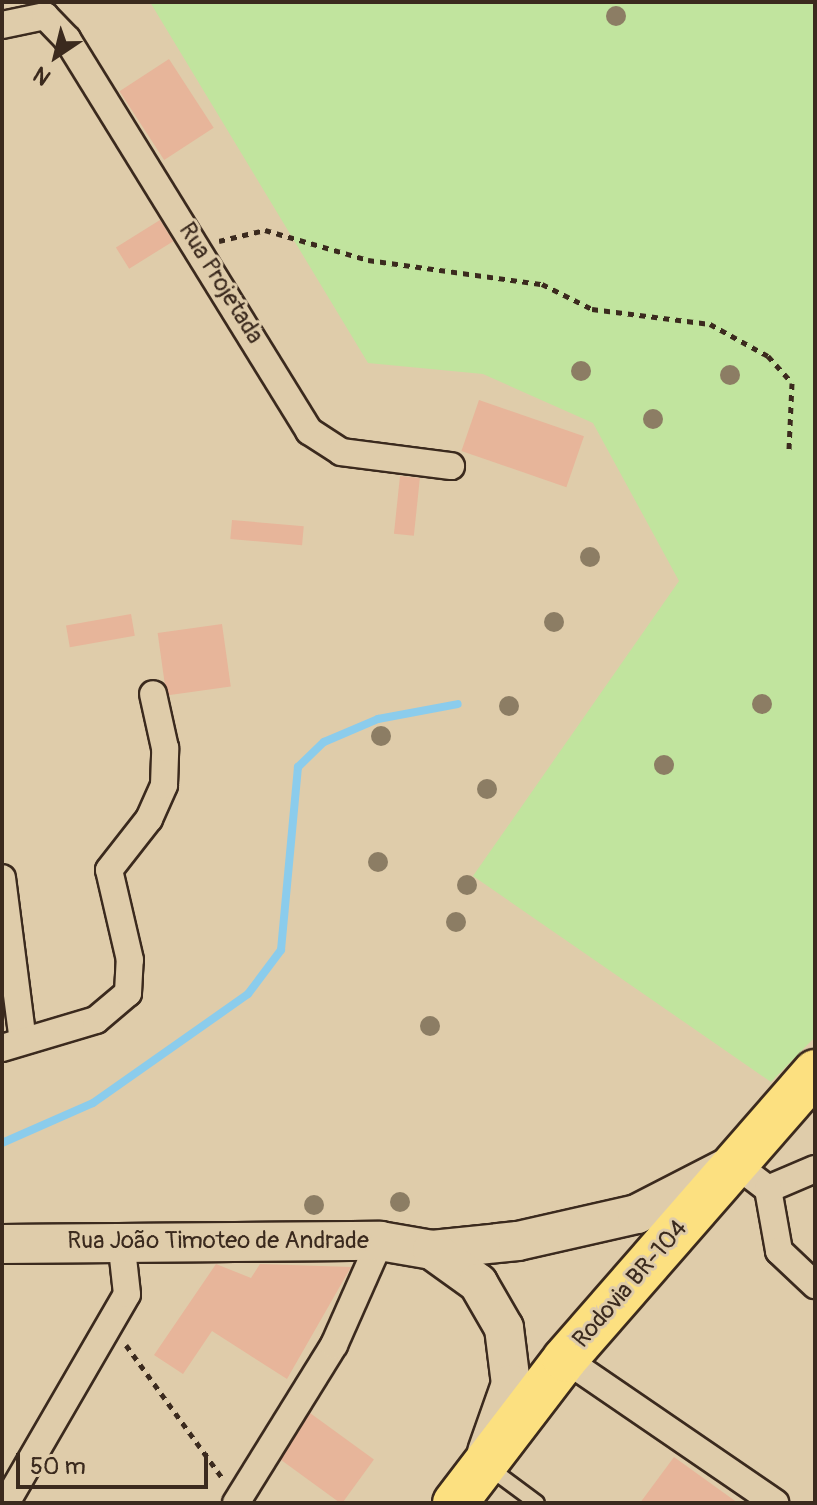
<!DOCTYPE html>
<meta charset="utf-8">
<style>
body{margin:0}
#map{position:relative;width:817px;height:1505px;overflow:hidden;background:#dfccaa;font-family:Pangolin,sans-serif}
div>[style]{position:absolute}
.green>*{inset:0;background:#c1e49e}
.stream>*{height:8px;margin:-4px;padding:0 4px;transform-origin:4px;border-radius:4px;background:#8bccec}
.building>*{inset:0;background:#e7b59a;transform-origin:0 0}
.path>*{height:5px;margin-top:-2.5px;transform-origin:0;background:repeating-linear-gradient(90deg,#3b2a1e 0 6px,transparent 0 12px)}
.roads{filter:drop-shadow(2px 0 #3b2a1e) drop-shadow(-2px 0 #3b2a1e) drop-shadow(0 2px #3b2a1e) drop-shadow(0 -2px #3b2a1e)}
.lane>*{height:14px;margin:-7px;padding:0 7px;transform-origin:7px;border-radius:7px;background:#dfccaa}
.street>*{height:26px;margin:-13px;padding:0 13px;transform-origin:13px;border-radius:13px;background:#dfccaa}
.secondary>*{height:38px;margin:-19px;padding:0 19px;transform-origin:19px;border-radius:19px;background:#dfccaa}
.highway>*{height:44px;margin:-22px;padding:0 22px;transform-origin:22px;border-radius:22px;background:#fce080}
.trees>*{width:20px;height:20px;margin:-10px;border-radius:50%;background:#8c7d64}
span{translate:-50% -50%;white-space:nowrap;text-align:center;line-height:1.15;-webkit-text-stroke:6px #dfccaa;paint-order:stroke}
.street-label{font-size:24px;color:#3b2a1e}
.frame{position:absolute;inset:0;border:4px solid #3b2a1e;pointer-events:none}
.north{position:absolute;left:16px;top:16px;width:80px;height:80px;-webkit-text-stroke:6px #dfccaa;paint-order:stroke;rotate:215deg;font-size:22px;font-weight:700;line-height:32px;text-align:center;color:#3b2a1e}
.north::after{content:'';display:block;margin:auto;width:28px;height:36px;background:#3b2a1e;clip-path:polygon(50% 0,100% 100%,50% 72%,0 100%)}
.scale{position:absolute;left:16px;top:1453px;width:192px;height:36px;box-sizing:border-box;border:4px solid #3b2a1e;border-top:0;padding-left:10px;font-size:24px;line-height:28px;white-space:nowrap;color:#3b2a1e;-webkit-text-stroke:6px #dfccaa;paint-order:stroke}
</style>
<div id="map">
<div class="green">
<i style="clip-path:polygon(150px 2px,815px 2px,815px 1037px,771px 1082px,473px 876px,679px 581px,593px 423px,483px 374px,368px 363px)"></i>
</div>
<div class="stream">
<i style="left:2px;top:1143px;width:99px;rotate:-23.7deg"></i>
<i style="left:93px;top:1103px;width:189px;rotate:-35.1deg"></i>
<i style="left:248px;top:994px;width:55px;rotate:-53.1deg"></i>
<i style="left:281px;top:950px;width:184px;rotate:-84.7deg"></i>
<i style="left:298px;top:767px;width:36px;rotate:-44deg"></i>
<i style="left:324px;top:742px;width:59px;rotate:-23.1deg"></i>
<i style="left:378px;top:719px;width:81px;rotate:-10.6deg"></i>
</div>
<div class="building">
<i style="left:169px;top:59px;width:82px;height:59px;rotate:57deg"></i>
<i style="left:160px;top:220px;width:25px;height:52px;rotate:58deg"></i>
<i style="left:479px;top:400px;width:111px;height:54px;rotate:19deg"></i>
<i style="left:400px;top:476px;width:20px;height:58px;rotate:6deg"></i>
<i style="left:232px;top:520px;width:72px;height:19px;rotate:5deg"></i>
<i style="left:131px;top:614px;width:22px;height:66px;rotate:80deg"></i>
<i style="left:222px;top:624px;width:63px;height:65px;rotate:82deg"></i>
<i style="clip-path:polygon(216px 1264px,251px 1278px,260px 1264px,351px 1267px,287px 1379px,212px 1331px,183px 1374px,154px 1355px)"></i>
<i style="left:310px;top:1413px;width:79px;height:55px;rotate:36deg"></i>
<i style="clip-path:polygon(674px 1457px,738px 1503px,640px 1503px)"></i>
</div>
<div class="path">
<i style="left:219px;top:241px;width:47px;rotate:-13.4deg"></i>
<i style="left:265px;top:230px;width:107px;rotate:16.2deg"></i>
<i style="left:368px;top:260px;width:176px;rotate:7.9deg"></i>
<i style="left:542px;top:284px;width:56px;rotate:26.6deg"></i>
<i style="left:592px;top:309px;width:119px;rotate:7.2deg"></i>
<i style="left:710px;top:324px;width:66px;rotate:28.9deg"></i>
<i style="left:768px;top:356px;width:36px;rotate:48deg"></i>
<i style="left:792px;top:383px;width:67px;rotate:92.6deg"></i>
<i style="left:126px;top:1345px;width:165px;rotate:54.1deg"></i>
</div>
<div class="roads">
<div class="lane">
<i style="left:487px;top:1466px;width:62px;rotate:36.5deg"></i>
</div>
<div class="street">
<i style="left:2px;top:25px;width:44px;rotate:-11.8deg"></i>
<i style="left:45px;top:16px;width:32px;rotate:46deg"></i>
<i style="left:67px;top:39px;width:461px;rotate:58.3deg"></i>
<i style="left:309px;top:431px;width:38px;rotate:33deg"></i>
<i style="left:341px;top:452px;width:111px;rotate:7.3deg"></i>
<i style="left:2px;top:878px;width:164px;rotate:82.7deg"></i>
<i style="left:2px;top:1048px;width:98px;rotate:-16.6deg"></i>
<i style="left:96px;top:1020px;width:42px;rotate:-40.2deg"></i>
<i style="left:128px;top:993px;width:33px;rotate:-87deg"></i>
<i style="left:130px;top:960px;width:92px;rotate:-103.1deg"></i>
<i style="left:109px;top:870px;width:65px;rotate:-51.9deg"></i>
<i style="left:149px;top:819px;width:37px;rotate:-66deg"></i>
<i style="left:164px;top:785px;width:37px;rotate:-88deg"></i>
<i style="left:165px;top:748px;width:55px;rotate:-102.5deg"></i>
<i style="left:734px;top:1163px;width:43px;rotate:37.4deg"></i>
<i style="left:768px;top:1189px;width:51px;rotate:-23.1deg"></i>
<i style="left:768px;top:1189px;width:63px;rotate:79.9deg"></i>
<i style="left:779px;top:1251px;width:50px;rotate:43.4deg"></i>
<i style="left:565px;top:1359px;width:255px;rotate:34.4deg"></i>
<i style="left:6px;top:1503px;width:241px;rotate:-59.9deg"></i>
<i style="left:127px;top:1294px;width:54px;rotate:-96.3deg"></i>
<i style="left:236px;top:1503px;width:186px;rotate:-58.2deg"></i>
<i style="left:334px;top:1345px;width:114px;rotate:-66.1deg"></i>
</div>
<div class="secondary">
<i style="left:2px;top:1244px;width:378px;rotate:-0.5deg"></i>
<i style="left:380px;top:1241px;width:53px;rotate:9.8deg"></i>
<i style="left:432px;top:1250px;width:86px;rotate:-6deg"></i>
<i style="left:518px;top:1241px;width:122px;rotate:-12.8deg"></i>
<i style="left:637px;top:1214px;width:98px;rotate:-27.3deg"></i>
<i style="left:432px;top:1250px;width:57px;rotate:35.7deg"></i>
<i style="left:478px;top:1283px;width:52px;rotate:60deg"></i>
<i style="left:504px;top:1328px;width:56px;rotate:82.9deg"></i>
<i style="left:511px;top:1384px;width:72px;rotate:109.4deg"></i>
</div>
<div class="highway">
<i style="left:455px;top:1503px;width:181px;rotate:-52.6deg"></i>
<i style="left:565px;top:1359px;width:381px;rotate:-48.9deg"></i>
</div>
</div>
<div class="trees">
<i style="left:616px;top:16px"></i>
<i style="left:581px;top:371px"></i>
<i style="left:730px;top:375px"></i>
<i style="left:653px;top:419px"></i>
<i style="left:590px;top:557px"></i>
<i style="left:554px;top:622px"></i>
<i style="left:762px;top:704px"></i>
<i style="left:509px;top:706px"></i>
<i style="left:381px;top:736px"></i>
<i style="left:664px;top:765px"></i>
<i style="left:487px;top:789px"></i>
<i style="left:378px;top:862px"></i>
<i style="left:467px;top:885px"></i>
<i style="left:456px;top:922px"></i>
<i style="left:430px;top:1026px"></i>
<i style="left:400px;top:1202px"></i>
<i style="left:314px;top:1205px"></i>
</div>
<div class="street-label">
<span style="left:221px;top:283px;rotate:58deg">Rua Projetada</span>
<span style="left:218px;top:1241px">Rua João Timoteo de Andrade</span>
<span style="left:630px;top:1284px;rotate:-49deg">Rodovia BR-104</span>
</div>
<div class="frame"></div>
<div class="north">N</div>
<div class="scale">50 m</div>
</div>
